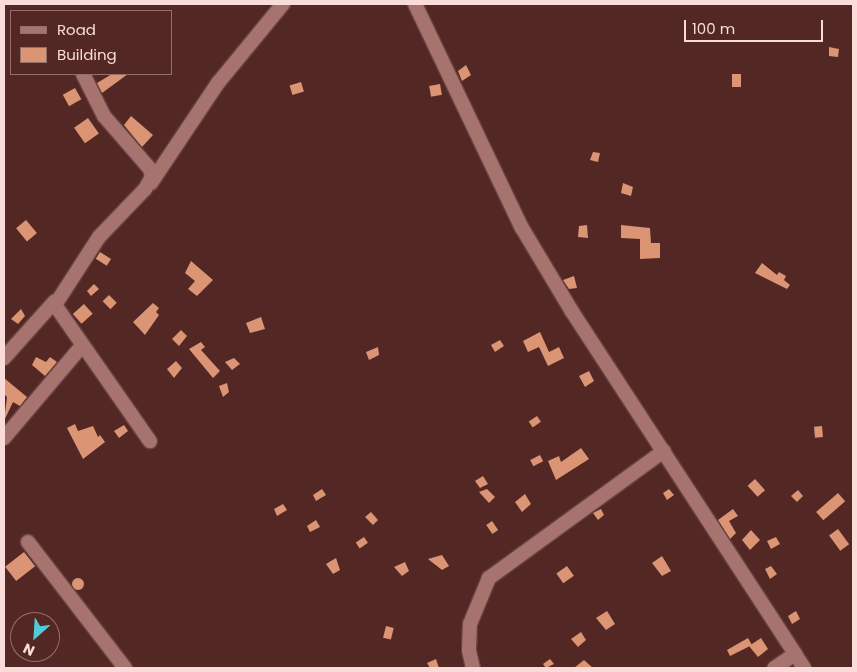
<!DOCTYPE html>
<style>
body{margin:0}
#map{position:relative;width:857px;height:672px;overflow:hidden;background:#522724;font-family:Poppins,sans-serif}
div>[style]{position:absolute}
.building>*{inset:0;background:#dc9574;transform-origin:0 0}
.round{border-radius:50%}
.roads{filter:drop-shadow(1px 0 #684341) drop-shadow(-1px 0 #684341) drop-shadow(0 1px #684341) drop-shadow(0 -1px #684341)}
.minor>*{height:14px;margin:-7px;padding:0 7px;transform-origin:7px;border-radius:7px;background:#a6736f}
span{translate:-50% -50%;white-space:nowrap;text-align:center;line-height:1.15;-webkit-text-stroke:5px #522724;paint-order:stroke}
.frame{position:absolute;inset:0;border:5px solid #f9dcd9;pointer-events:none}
.legend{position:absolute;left:10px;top:10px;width:162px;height:65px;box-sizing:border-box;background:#522724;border:1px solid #956f6c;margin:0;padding:6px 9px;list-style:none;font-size:15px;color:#f9dcd9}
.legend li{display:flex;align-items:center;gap:10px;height:25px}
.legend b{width:25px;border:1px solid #956f6c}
.north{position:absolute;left:10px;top:612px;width:50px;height:50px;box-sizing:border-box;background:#522724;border:1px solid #956f6c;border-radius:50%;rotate:206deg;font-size:14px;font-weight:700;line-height:20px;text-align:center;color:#f9dcd9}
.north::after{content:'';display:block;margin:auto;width:18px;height:22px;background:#52cbd8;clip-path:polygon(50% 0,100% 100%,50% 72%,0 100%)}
.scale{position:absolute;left:684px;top:20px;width:139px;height:22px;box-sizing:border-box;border:2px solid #f9dcd9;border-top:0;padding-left:6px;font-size:15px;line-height:18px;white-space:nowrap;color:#f9dcd9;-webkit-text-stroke:4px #522724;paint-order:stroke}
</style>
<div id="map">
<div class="building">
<i style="clip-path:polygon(829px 47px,839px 49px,838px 57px,829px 56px)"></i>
<i style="clip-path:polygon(466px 65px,471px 75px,462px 81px,458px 71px)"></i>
<i style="clip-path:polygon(112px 74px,128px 74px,102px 93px,97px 83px)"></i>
<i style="left:732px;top:74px;width:9px;height:13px"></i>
<i style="left:301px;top:82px;width:10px;height:12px;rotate:73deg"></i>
<i style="left:440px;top:84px;width:11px;height:11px;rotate:80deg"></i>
<i style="left:75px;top:88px;width:13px;height:14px;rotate:61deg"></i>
<i style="clip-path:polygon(131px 116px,153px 135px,142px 147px,124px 125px)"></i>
<i style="left:88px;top:118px;width:19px;height:17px;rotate:55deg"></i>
<i style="clip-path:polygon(593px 152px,600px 153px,598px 162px,590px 160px)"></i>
<i style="clip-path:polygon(623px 183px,633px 187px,631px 196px,621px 193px)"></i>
<i style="left:26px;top:220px;width:17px;height:13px;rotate:50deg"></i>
<i style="clip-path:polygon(587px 225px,588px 238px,578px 237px,579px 226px)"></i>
<i style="clip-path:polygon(621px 225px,650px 228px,651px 243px,660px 243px,660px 258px,640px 259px,640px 239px,621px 238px)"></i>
<i style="left:100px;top:252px;width:13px;height:8px;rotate:32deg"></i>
<i style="clip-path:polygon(191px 261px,213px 280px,197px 296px,188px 289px,195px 281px,185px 273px)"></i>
<i style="clip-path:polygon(762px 263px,777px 275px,779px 272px,786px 276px,784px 280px,790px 285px,787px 289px,755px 273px)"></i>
<i style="clip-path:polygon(574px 276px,577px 288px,569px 289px,563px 280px)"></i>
<i style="clip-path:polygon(94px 284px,99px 289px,91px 296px,87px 291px)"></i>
<i style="left:109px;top:295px;width:11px;height:9px;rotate:45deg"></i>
<i style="clip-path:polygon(153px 303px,159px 308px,156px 312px,159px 315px,145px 335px,133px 322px)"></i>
<i style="left:84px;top:304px;width:13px;height:15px;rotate:48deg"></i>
<i style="clip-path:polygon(21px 309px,25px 316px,18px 324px,11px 319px)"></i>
<i style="clip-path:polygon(261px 317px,265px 329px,250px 333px,246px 323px)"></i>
<i style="clip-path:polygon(181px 330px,187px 336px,179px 346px,172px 339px)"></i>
<i style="clip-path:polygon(540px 332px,549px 352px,559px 347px,564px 358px,548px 366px,539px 347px,528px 352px,523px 341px)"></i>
<i style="clip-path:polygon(500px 340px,504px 346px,495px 352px,491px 345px)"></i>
<i style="clip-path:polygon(201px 342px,205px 347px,201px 350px,220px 371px,213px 378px,189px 349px)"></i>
<i style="clip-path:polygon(378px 347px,379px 355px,369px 360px,366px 352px)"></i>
<i style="clip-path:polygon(36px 357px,46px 362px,50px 357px,57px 362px,45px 376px,32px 365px)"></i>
<i style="clip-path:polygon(234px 358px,240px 364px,232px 370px,225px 362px)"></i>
<i style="clip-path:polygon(176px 361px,182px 368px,174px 378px,167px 369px)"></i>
<i style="clip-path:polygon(589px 371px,594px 381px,585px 387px,579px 376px)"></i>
<i style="clip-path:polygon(4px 378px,27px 397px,20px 406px,13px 402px,4px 421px,7px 397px,4px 394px)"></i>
<i style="clip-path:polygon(227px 383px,229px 392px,223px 397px,219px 386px)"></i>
<i style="left:537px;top:416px;width:7px;height:10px;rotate:56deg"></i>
<i style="clip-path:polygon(75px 424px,78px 431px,93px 426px,98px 437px,100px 435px,105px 442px,83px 459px,67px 428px)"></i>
<i style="clip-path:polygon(124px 425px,128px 431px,119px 438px,114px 431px)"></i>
<i style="left:822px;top:426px;width:11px;height:8px;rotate:85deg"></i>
<i style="clip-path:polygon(581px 448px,589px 459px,556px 480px,548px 461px,559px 456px,561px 462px)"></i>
<i style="left:540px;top:455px;width:7px;height:11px;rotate:63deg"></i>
<i style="clip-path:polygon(483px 476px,488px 484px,480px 488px,475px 481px)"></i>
<i style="left:755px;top:479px;width:15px;height:10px;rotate:48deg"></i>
<i style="clip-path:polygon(322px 489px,326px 495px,316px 501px,313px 495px)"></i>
<i style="clip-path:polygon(487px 489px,495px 497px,489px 503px,479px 492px)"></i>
<i style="clip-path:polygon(669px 489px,674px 495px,667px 500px,663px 493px)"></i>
<i style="clip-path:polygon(798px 490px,803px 496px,797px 502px,791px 496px)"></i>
<i style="left:838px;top:493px;width:11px;height:29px;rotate:49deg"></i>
<i style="clip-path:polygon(525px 494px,531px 504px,522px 512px,515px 502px)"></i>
<i style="clip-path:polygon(283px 504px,287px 510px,277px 516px,274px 509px)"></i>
<i style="clip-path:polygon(601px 509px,604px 515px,598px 520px,593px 513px)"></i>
<i style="clip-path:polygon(733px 509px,738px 516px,729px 521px,736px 533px,730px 539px,718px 520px)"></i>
<i style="clip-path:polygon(371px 512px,378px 520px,373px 525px,365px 517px)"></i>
<i style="clip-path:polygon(316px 520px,320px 527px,310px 532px,307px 526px)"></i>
<i style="left:492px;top:521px;width:11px;height:7px;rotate:56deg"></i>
<i style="left:838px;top:529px;width:19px;height:11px;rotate:54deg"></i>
<i style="clip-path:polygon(751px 530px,760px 540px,750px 550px,742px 540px)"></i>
<i style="left:364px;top:537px;width:7px;height:10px;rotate:56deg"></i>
<i style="clip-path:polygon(776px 537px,780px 544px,771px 549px,767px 541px)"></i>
<i style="left:24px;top:552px;width:18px;height:24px;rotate:52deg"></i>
<i style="clip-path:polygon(442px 555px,449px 566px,442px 570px,428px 559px)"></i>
<i style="clip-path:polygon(662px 556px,671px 571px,662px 576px,652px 563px)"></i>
<i style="clip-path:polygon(336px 558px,340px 570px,333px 574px,326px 564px)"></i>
<i style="clip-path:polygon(405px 562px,409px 571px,402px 576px,394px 567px)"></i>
<i style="left:567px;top:566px;width:12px;height:13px;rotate:55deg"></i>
<i style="clip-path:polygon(771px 566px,777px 574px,770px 579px,765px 569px)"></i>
<i class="round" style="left:72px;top:578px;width:12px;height:12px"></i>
<i style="clip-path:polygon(607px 611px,615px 624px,606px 630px,596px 618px)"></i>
<i style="clip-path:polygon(796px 611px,800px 619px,792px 624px,788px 616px)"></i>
<i style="left:386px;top:626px;width:8px;height:12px;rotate:14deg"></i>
<i style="clip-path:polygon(581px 632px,586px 640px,578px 647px,571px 639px)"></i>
<i style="clip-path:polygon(748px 638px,752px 645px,730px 656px,727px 650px)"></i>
<i style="clip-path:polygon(761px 638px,768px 649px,758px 657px,749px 646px)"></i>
<i style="clip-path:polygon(436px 659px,439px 668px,430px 668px,427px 663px)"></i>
<i style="clip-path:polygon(550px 659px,554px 664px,546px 668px,543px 664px)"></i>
<i style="clip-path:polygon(584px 660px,593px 668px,574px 668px)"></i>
</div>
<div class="roads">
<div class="minor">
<i style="left:415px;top:4px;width:248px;rotate:64.5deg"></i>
<i style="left:522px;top:228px;width:96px;rotate:59.1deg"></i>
<i style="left:571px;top:310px;width:411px;rotate:56.9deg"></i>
<i style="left:795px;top:654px;width:25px;rotate:146deg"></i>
<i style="left:83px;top:74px;width:47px;rotate:63.4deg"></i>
<i style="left:104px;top:116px;width:70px;rotate:49deg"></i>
<i style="left:150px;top:169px;width:8px;rotate:76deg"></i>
<i style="left:152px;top:177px;width:14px;rotate:120deg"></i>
<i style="left:145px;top:189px;width:66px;rotate:133.8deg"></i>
<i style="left:99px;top:237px;width:81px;rotate:122.9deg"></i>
<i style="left:55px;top:305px;width:166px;rotate:55.1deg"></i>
<i style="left:151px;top:183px;width:120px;rotate:-56.2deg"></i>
<i style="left:218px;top:83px;width:102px;rotate:-50.6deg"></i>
<i style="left:4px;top:358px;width:76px;rotate:-48.2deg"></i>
<i style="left:4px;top:438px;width:119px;rotate:-49.8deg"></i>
<i style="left:28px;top:542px;width:159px;rotate:52.4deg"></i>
<i style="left:795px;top:654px;width:17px;rotate:57deg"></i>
<i style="left:473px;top:668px;width:18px;rotate:-103deg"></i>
<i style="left:469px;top:650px;width:26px;rotate:-88deg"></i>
<i style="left:470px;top:624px;width:50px;rotate:-67.6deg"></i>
<i style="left:489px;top:578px;width:216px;rotate:-36deg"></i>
</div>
</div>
<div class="frame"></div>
<ul class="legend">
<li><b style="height:6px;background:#a6736f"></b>Road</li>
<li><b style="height:14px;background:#dc9574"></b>Building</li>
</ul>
<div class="north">N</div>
<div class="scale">100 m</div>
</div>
